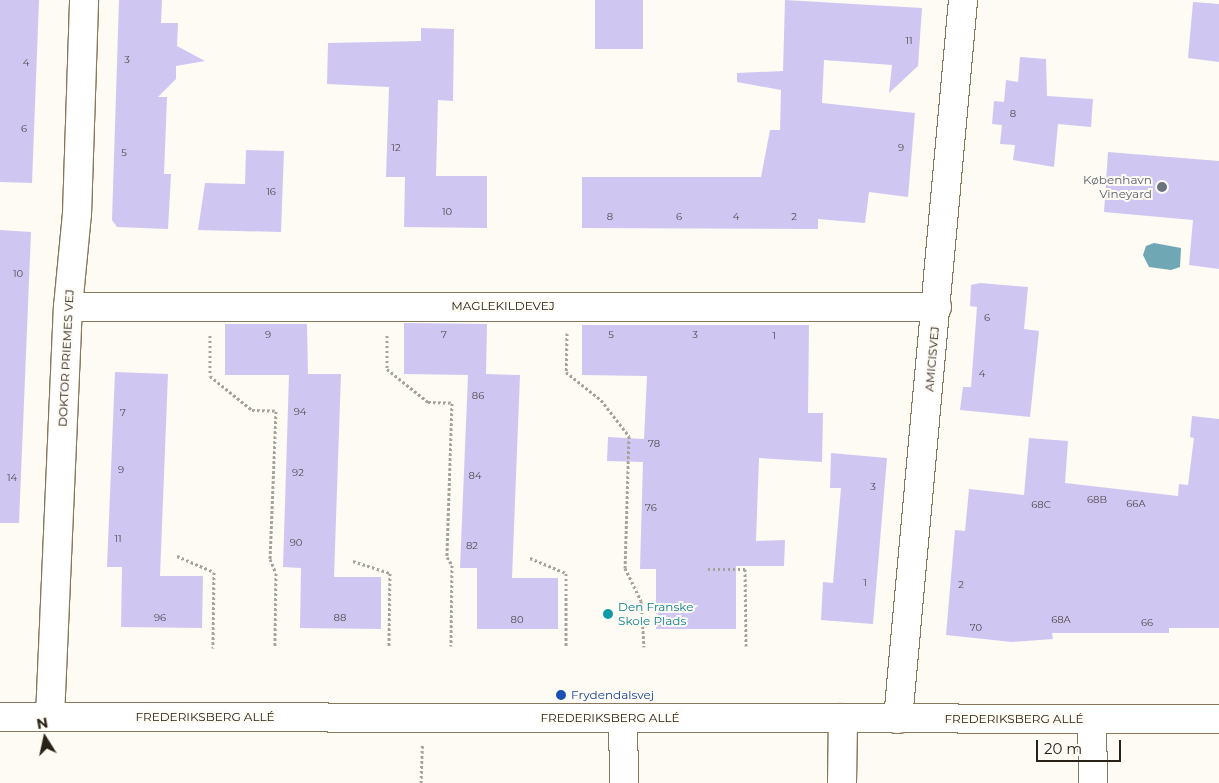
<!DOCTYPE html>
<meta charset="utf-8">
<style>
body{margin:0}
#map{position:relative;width:1219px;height:783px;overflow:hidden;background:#fefaf4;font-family:Montserrat,sans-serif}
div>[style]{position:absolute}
.water>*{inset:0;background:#70a7b5}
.building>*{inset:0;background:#cfc7f2;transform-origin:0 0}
.path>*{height:3px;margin-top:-1.5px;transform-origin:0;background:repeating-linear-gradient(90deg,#a8a29a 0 2.5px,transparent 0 5px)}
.roads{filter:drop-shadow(1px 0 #89775b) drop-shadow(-1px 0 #89775b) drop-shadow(0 1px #89775b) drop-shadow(0 -1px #89775b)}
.minor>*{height:28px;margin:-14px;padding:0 14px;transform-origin:14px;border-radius:14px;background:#fff}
.dots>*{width:14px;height:14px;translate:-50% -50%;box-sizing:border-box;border:2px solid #fefaf4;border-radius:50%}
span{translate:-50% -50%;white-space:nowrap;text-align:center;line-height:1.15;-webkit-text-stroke:4px #fefaf4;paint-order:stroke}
.number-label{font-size:10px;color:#524a4d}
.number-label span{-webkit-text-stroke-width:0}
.worship-label{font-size:12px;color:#5b616d}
.right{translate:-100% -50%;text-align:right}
.street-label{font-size:12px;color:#282116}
.culture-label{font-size:12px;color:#0d838f}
.left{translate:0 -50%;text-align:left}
.transit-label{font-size:12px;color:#164399}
.north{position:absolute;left:20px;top:713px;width:50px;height:50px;-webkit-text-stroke:4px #fefaf4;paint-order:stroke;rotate:350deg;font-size:14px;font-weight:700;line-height:20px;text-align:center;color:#282116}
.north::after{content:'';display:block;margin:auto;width:18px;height:22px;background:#282116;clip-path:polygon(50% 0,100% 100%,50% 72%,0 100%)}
.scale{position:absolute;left:1036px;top:740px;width:85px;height:22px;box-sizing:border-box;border:2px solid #282116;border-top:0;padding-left:6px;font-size:15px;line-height:18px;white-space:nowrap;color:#282116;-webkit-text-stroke:4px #fefaf4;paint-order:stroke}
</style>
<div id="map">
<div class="water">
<i style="clip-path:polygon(1154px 243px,1181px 248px,1180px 267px,1171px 270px,1149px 267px,1143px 255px,1146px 246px)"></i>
</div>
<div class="building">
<i style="clip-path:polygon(0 0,39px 0,32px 183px,0 182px)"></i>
<i style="clip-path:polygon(119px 0,162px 0,161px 23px,178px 23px,177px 46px,205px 61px,176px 66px,176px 79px,158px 97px,167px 97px,164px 174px,171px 174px,168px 229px,117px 227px,112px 220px)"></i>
<i style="left:595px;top:0;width:48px;height:49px"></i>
<i style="clip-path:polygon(785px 0,922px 8px,918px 66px,889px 93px,892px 65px,824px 60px,822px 103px,915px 113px,908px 197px,869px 192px,865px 223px,818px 219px,818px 229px,582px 228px,582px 177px,761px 177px,770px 130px,780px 130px,781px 90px,737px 82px,737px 73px,783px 71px)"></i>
<i style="clip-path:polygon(1193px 2px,1219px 4px,1219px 62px,1188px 58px)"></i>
<i style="clip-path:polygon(421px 28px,454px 29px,453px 101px,438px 100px,436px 176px,487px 176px,487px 228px,404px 227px,405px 177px,386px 177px,389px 87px,327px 84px,328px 43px,421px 41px)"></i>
<i style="clip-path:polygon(1020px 57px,1046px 59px,1047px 96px,1093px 99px,1091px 127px,1058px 124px,1054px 167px,1013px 160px,1015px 145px,1000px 144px,1002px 125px,992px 124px,994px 101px,1004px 102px,1006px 80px,1018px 82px)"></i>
<i style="clip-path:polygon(246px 150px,284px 151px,281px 232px,198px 230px,205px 183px,245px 184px)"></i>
<i style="clip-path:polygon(1108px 152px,1219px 161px,1219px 269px,1189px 265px,1193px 220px,1104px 212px)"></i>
<i style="clip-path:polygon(0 230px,31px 232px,19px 523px,0 523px)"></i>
<i style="clip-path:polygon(980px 283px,1028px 287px,1024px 329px,1039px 331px,1030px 417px,960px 410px,963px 387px,971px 387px,977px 307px,970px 306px,971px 285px)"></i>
<i style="clip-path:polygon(404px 323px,487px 324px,486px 374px,520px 375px,512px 578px,558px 578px,558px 629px,477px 629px,477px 568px,460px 568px,468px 375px,404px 374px)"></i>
<i style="clip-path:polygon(225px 324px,307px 324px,308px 374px,341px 374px,334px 577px,381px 577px,381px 629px,300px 628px,301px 568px,283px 567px,289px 375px,225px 375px)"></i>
<i style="clip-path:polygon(582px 325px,809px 325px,808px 413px,823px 413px,822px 462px,759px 458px,756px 541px,785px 540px,784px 566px,736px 566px,736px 629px,656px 629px,656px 569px,640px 569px,643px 462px,607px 461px,608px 437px,644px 439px,647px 376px,582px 375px)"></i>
<i style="clip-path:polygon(115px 372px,168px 374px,160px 576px,203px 576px,202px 628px,121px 627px,122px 567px,107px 567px)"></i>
<i style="clip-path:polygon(1192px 416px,1219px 419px,1219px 628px,1169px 628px,1169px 633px,1052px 633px,1053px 639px,1012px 642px,946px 635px,955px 530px,965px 531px,969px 489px,1024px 495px,1029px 438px,1068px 441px,1065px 483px,1178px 496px,1179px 484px,1188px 485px,1194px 438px,1190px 437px)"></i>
<i style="clip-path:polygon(831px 453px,887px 458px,873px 624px,821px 620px,823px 582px,833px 583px,841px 488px,830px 488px)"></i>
</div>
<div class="path">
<i style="left:567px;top:333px;width:39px;rotate:91deg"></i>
<i style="left:566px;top:372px;width:45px;rotate:38.7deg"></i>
<i style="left:601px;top:400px;width:46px;rotate:52.1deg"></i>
<i style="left:629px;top:436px;width:132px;rotate:91.7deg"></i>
<i style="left:625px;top:568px;width:37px;rotate:64deg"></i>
<i style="left:641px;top:601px;width:46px;rotate:86.3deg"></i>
<i style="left:210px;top:335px;width:41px;rotate:90deg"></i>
<i style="left:210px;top:376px;width:54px;rotate:39deg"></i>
<i style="left:252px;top:410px;width:24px;rotate:2deg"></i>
<i style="left:276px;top:411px;width:148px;rotate:92.3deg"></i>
<i style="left:270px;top:559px;width:15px;rotate:67deg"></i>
<i style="left:276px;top:573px;width:74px;rotate:90.8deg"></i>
<i style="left:387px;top:335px;width:34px;rotate:90deg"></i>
<i style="left:387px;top:369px;width:53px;rotate:38.8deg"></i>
<i style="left:428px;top:402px;width:24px;rotate:2deg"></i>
<i style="left:452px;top:403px;width:154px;rotate:91.9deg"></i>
<i style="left:447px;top:557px;width:9px;rotate:58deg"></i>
<i style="left:452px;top:565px;width:81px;rotate:90.7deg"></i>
<i style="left:177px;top:556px;width:40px;rotate:23.4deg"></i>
<i style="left:214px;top:572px;width:76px;rotate:90.8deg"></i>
<i style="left:530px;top:558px;width:39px;rotate:23deg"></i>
<i style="left:566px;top:573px;width:73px;rotate:90deg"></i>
<i style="left:353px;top:561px;width:39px;rotate:18deg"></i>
<i style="left:390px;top:573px;width:74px;rotate:90.8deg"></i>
<i style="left:708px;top:569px;width:37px"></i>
<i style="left:745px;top:569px;width:77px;rotate:89.3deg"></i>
<i style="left:421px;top:783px;width:38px;rotate:-88deg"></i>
</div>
<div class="roads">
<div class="minor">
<i style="left:68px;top:307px;width:869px"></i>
<i style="left:0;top:717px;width:1219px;rotate:0.09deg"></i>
<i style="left:50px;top:717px;width:410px;rotate:-87.5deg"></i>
<i style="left:68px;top:307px;width:93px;rotate:-84.5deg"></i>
<i style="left:77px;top:214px;width:214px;rotate:-88.1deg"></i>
<i style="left:623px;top:718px;width:65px;rotate:89.1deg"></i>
<i style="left:898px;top:719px;width:722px;rotate:-84.83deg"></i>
<i style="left:1092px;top:719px;width:64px;rotate:89.1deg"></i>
<i style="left:842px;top:783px;width:65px;rotate:-89.1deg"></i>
</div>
</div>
<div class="dots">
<i style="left:1162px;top:187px;background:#6b7280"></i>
<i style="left:608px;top:614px;background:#0f9aa8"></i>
<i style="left:561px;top:695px;background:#1a4fb4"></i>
</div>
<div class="number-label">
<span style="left:909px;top:41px">11</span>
<span style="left:127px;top:60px">3</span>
<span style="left:26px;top:63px">4</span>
<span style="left:1013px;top:114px">8</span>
<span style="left:24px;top:129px">6</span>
<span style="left:396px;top:148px">12</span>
<span style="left:901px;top:148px">9</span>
<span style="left:124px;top:153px">5</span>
<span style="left:271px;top:192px">16</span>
<span style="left:447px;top:212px">10</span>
<span style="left:610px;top:217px">8</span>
<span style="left:679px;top:217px">6</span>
<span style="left:736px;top:217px">4</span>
<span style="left:794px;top:217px">2</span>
<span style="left:18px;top:274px">10</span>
<span style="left:987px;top:318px">6</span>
<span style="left:268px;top:335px">9</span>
<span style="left:444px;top:335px">7</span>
<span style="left:611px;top:335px">5</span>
<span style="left:695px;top:335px">3</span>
<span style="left:774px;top:336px">1</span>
<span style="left:982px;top:374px">4</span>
<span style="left:478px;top:396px">86</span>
<span style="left:300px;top:412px">94</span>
<span style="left:123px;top:413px">7</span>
<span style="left:654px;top:444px">78</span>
<span style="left:121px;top:470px">9</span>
<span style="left:298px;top:473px">92</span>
<span style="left:475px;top:476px">84</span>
<span style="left:12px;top:478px">14</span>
<span style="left:873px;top:487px">3</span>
<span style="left:1097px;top:500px">68B</span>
<span style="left:1136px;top:504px">66A</span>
<span style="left:1041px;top:505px">68C</span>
<span style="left:651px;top:508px">76</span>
<span style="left:118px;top:539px">11</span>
<span style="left:296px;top:543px">90</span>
<span style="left:472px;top:546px">82</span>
<span style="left:865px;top:583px">1</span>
<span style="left:961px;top:585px">2</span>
<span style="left:160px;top:618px">96</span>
<span style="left:340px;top:618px">88</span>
<span style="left:517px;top:620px">80</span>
<span style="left:1061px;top:620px">68A</span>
<span style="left:1147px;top:623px">66</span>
<span style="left:976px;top:628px">70</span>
</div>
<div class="worship-label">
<span class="right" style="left:1152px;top:187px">København<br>Vineyard</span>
</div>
<div class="street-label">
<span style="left:503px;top:306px">MAGLEKILDEVEJ</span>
<span style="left:66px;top:358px;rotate:-87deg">DOKTOR PRIEMES VEJ</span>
<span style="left:932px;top:359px;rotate:-85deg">AMICISVEJ</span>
<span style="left:205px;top:717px">FREDERIKSBERG ALLÉ</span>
<span style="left:610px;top:718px">FREDERIKSBERG ALLÉ</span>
<span style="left:1014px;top:719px">FREDERIKSBERG ALLÉ</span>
</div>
<div class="culture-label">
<span class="left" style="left:618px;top:614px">Den Franske<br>Skole Plads</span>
</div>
<div class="transit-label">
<span class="left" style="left:571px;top:695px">Frydendalsvej</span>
</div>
<div class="north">N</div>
<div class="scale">20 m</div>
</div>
